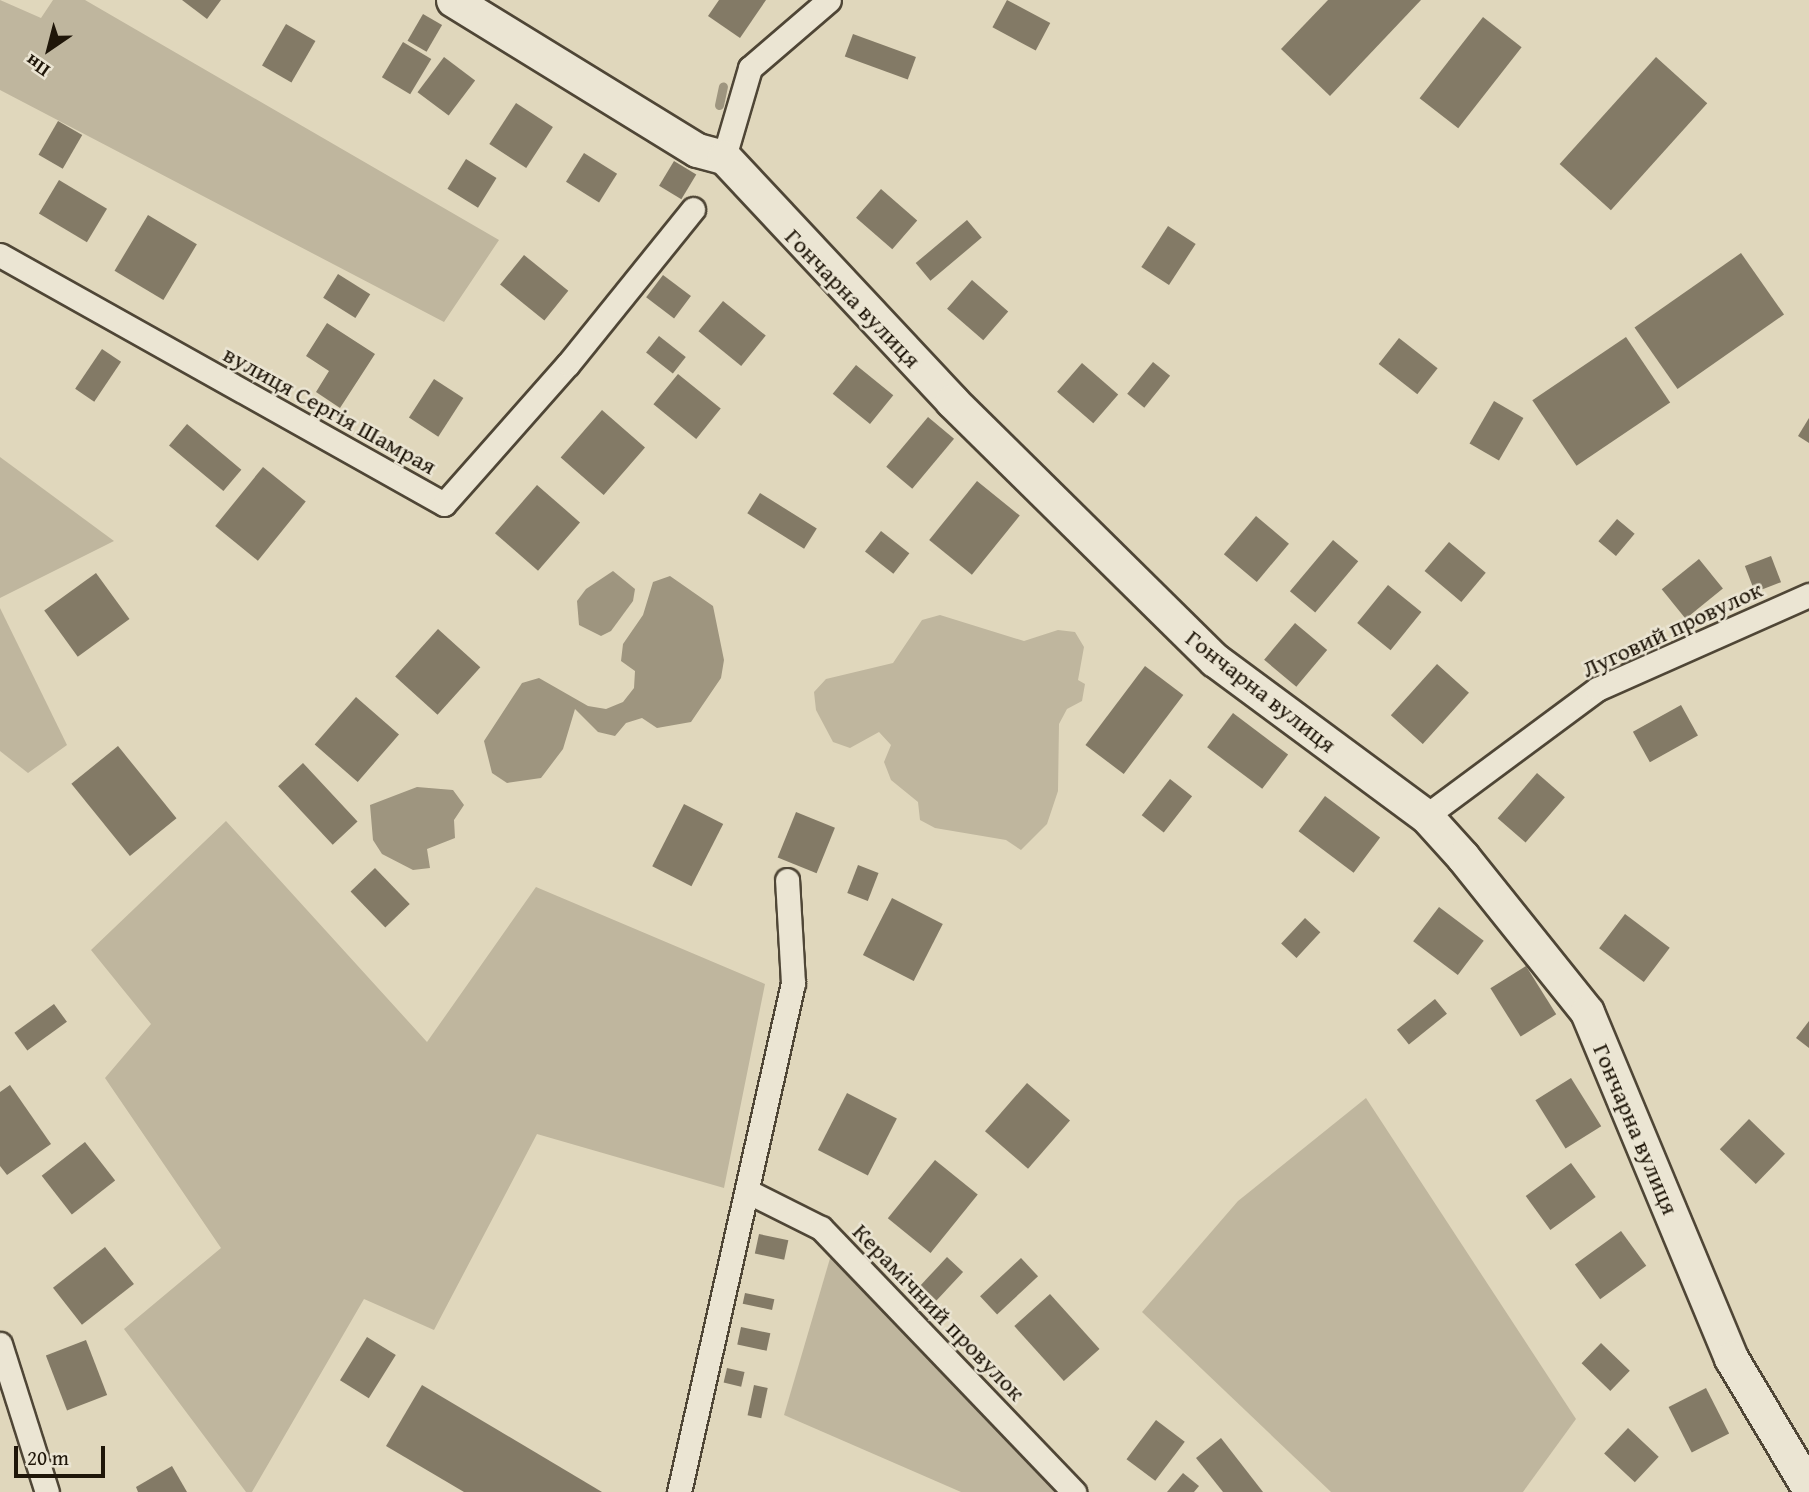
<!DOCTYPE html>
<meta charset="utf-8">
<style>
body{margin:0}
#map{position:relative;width:1809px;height:1492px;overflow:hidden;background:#e0d7bc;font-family:"Gentium Book Plus",serif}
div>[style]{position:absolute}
.green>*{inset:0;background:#bfb69e}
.water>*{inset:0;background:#9e957f}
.stream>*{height:9px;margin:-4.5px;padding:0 4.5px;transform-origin:4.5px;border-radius:4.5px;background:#9e957f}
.building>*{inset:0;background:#837a66;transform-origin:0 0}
.roads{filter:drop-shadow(2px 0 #4f4636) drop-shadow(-2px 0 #4f4636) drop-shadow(0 2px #4f4636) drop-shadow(0 -2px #4f4636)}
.street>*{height:23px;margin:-11.5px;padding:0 11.5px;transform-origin:11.5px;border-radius:11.5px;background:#ebe5d3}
.secondary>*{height:33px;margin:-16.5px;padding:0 16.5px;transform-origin:16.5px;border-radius:16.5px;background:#ebe5d3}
span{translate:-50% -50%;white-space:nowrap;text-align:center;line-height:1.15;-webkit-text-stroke:5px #ebe5d3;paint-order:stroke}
.street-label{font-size:24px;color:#1f1609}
.north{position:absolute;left:14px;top:14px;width:70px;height:70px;-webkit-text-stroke:5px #ebe5d3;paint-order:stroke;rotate:215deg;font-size:19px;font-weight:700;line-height:28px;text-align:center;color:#1f1609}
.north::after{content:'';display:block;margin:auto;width:24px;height:32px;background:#1f1609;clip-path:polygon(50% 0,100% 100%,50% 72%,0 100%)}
.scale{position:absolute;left:14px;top:1446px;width:91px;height:32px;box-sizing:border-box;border:4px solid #1f1609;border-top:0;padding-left:9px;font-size:21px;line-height:24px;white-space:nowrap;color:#1f1609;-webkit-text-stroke:5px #ebe5d3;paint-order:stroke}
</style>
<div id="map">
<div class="green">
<i style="clip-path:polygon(0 0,41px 18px,53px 0,85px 0,499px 240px,444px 322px,0 90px)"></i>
<i style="clip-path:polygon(0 457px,114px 541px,0 598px)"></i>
<i style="clip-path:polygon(0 608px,67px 745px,28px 773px,0 751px)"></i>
<i style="clip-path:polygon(940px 615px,1024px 641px,1058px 630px,1075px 632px,1084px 647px,1078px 680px,1085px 684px,1082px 701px,1067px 709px,1059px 724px,1058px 791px,1047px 824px,1021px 850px,1006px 840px,935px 828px,920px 820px,918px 802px,891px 780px,884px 762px,891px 745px,879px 732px,850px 748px,833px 742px,816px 710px,814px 692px,826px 679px,893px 663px,922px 620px)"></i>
<i style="clip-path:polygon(226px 821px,427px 1042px,536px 887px,765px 984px,724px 1188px,537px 1134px,434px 1330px,364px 1299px,252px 1492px,246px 1492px,124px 1329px,221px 1248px,105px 1078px,151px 1024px,91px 950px)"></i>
<i style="clip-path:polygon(1366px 1098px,1576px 1419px,1523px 1492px,1331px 1492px,1142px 1312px,1238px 1201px)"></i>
<i style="clip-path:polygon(831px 1255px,1058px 1492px,961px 1492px,784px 1415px)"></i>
</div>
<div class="water">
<i style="clip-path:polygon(613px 571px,635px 589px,633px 601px,611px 631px,601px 636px,579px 625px,577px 601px,586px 589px)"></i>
<i style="clip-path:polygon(670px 576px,713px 606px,724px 660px,721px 678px,691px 722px,657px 728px,642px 718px,626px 723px,615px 736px,598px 732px,575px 709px,563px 749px,541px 778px,507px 783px,492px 773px,484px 741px,522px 683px,539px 678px,588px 706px,606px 709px,623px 702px,634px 688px,635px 671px,621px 661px,623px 644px,643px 615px,653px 582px)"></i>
<i style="clip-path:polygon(417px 787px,453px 790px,464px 805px,454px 820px,455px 838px,427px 849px,430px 868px,413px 870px,382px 854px,373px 840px,370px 805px)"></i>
</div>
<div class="stream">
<i style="left:719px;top:105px;width:19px;rotate:-78deg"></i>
</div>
<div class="building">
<i style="clip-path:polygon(182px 0,221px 0,207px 19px)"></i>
<i style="clip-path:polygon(719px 0,766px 0,740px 38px,708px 16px)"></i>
<i style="left:1007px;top:0;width:49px;height:31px;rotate:28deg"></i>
<i style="clip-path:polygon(1328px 0,1421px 0,1330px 96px,1281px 49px)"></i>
<i style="left:423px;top:14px;width:22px;height:31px;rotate:30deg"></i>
<i style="left:1483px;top:17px;width:49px;height:103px;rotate:38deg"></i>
<i style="left:286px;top:24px;width:34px;height:48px;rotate:30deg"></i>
<i style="left:853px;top:34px;width:67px;height:24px;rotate:20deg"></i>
<i style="left:403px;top:42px;width:33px;height:41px;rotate:31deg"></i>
<i style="left:444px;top:57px;width:39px;height:44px;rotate:37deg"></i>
<i style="left:1656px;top:57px;width:69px;height:144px;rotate:42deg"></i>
<i style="left:516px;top:103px;width:44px;height:49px;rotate:33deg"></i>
<i style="left:58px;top:121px;width:28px;height:39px;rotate:30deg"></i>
<i style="left:584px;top:153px;width:39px;height:34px;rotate:32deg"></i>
<i style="left:466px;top:159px;width:36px;height:35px;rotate:32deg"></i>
<i style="left:674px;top:161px;width:26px;height:29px;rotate:31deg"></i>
<i style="left:59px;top:180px;width:56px;height:39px;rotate:31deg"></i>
<i style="left:881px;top:189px;width:48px;height:38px;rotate:41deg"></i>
<i style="left:148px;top:215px;width:57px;height:65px;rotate:31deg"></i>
<i style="left:967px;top:220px;width:23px;height:67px;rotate:50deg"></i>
<i style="left:1168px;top:226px;width:33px;height:49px;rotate:33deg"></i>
<i style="left:1741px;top:253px;width:75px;height:130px;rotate:55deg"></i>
<i style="left:524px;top:255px;width:57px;height:38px;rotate:39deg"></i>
<i style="left:338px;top:274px;width:38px;height:28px;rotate:32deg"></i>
<i style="left:663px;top:275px;width:35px;height:28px;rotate:37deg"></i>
<i style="left:972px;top:280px;width:48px;height:38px;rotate:41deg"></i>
<i style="left:723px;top:301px;width:55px;height:39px;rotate:39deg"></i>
<i style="clip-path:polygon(327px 323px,375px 354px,340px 408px,316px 392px,329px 371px,306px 356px)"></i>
<i style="left:659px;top:336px;width:34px;height:21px;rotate:38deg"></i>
<i style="left:1626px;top:337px;width:79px;height:113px;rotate:56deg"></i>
<i style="left:1399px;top:338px;width:49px;height:33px;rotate:38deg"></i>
<i style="left:102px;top:349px;width:23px;height:48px;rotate:34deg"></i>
<i style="left:1153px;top:362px;width:22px;height:41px;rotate:39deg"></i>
<i style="left:1082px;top:363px;width:48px;height:38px;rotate:41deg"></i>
<i style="left:856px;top:365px;width:48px;height:37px;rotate:39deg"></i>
<i style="left:678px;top:374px;width:55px;height:39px;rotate:39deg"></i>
<i style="left:434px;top:379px;width:35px;height:46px;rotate:33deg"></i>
<i style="left:1494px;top:401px;width:34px;height:49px;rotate:30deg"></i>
<i style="left:602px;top:410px;width:57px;height:63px;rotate:41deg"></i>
<i style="left:928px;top:417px;width:34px;height:65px;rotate:40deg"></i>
<i style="clip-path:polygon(1809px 418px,1809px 443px,1798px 436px)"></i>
<i style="left:187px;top:424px;width:71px;height:28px;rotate:40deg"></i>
<i style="left:263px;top:467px;width:55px;height:76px;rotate:39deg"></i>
<i style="left:977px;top:481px;width:55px;height:76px;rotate:39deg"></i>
<i style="left:537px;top:485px;width:57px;height:64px;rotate:41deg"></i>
<i style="left:760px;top:493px;width:67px;height:24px;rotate:32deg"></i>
<i style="left:1256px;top:516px;width:43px;height:50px;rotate:40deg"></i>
<i style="left:1617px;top:519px;width:23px;height:29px;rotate:40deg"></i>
<i style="left:881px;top:531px;width:36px;height:26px;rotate:38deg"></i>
<i style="left:1333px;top:540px;width:33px;height:67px;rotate:40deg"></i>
<i style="left:1449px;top:542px;width:48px;height:38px;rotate:40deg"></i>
<i style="left:1771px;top:556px;width:28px;height:28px;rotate:69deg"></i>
<i style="left:1699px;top:559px;width:38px;height:48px;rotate:51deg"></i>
<i style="left:96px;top:573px;width:57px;height:64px;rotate:54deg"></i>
<i style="left:1388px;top:585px;width:43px;height:49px;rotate:39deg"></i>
<i style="left:1295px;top:623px;width:42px;height:48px;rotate:40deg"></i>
<i style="left:438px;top:629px;width:57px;height:64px;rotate:42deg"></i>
<i style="left:1437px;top:664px;width:43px;height:69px;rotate:42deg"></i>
<i style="left:1145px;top:666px;width:48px;height:99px;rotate:37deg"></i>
<i style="left:356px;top:697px;width:57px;height:63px;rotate:41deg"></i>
<i style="left:1681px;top:705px;width:35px;height:55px;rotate:61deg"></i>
<i style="left:1233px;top:713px;width:69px;height:43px;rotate:37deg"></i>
<i style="left:118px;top:746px;width:93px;height:60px;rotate:51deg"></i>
<i style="left:303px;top:763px;width:80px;height:34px;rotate:47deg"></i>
<i style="left:1537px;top:773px;width:37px;height:60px;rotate:41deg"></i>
<i style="left:1170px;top:779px;width:28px;height:46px;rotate:38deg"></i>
<i style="left:1325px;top:796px;width:69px;height:44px;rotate:37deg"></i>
<i style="left:684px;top:804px;width:44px;height:70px;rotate:27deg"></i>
<i style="left:796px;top:812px;width:42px;height:49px;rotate:22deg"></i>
<i style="left:858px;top:865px;width:22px;height:30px;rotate:21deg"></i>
<i style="left:375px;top:868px;width:50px;height:34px;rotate:46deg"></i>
<i style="left:892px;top:898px;width:57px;height:64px;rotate:27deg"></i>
<i style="left:1439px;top:907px;width:56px;height:43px;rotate:37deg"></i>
<i style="left:1625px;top:914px;width:56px;height:43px;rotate:37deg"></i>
<i style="left:1305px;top:918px;width:21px;height:35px;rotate:43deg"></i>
<i style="left:1526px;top:966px;width:57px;height:42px;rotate:58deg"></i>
<i style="left:1435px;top:999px;width:19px;height:49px;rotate:51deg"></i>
<i style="left:54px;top:1004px;width:22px;height:49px;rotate:54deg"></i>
<i style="clip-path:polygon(1809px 1021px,1809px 1048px,1796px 1038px)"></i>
<i style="left:1571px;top:1078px;width:57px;height:42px;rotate:58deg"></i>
<i style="left:1027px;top:1083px;width:57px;height:64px;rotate:41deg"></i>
<i style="clip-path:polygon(10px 1085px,51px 1144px,7px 1175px,0 1166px,0 1092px)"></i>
<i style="left:847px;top:1093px;width:56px;height:64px;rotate:27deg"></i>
<i style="left:1749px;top:1119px;width:50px;height:42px;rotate:44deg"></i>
<i style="left:85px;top:1142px;width:49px;height:55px;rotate:52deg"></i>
<i style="left:935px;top:1160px;width:55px;height:75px;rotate:39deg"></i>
<i style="left:1571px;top:1163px;width:42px;height:56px;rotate:54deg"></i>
<i style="left:1621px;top:1231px;width:43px;height:57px;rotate:54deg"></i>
<i style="left:759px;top:1234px;width:30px;height:20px;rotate:12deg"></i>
<i style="left:105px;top:1247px;width:47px;height:66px;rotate:52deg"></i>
<i style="left:947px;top:1257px;width:22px;height:39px;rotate:43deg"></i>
<i style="left:1021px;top:1258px;width:25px;height:56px;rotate:47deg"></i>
<i style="left:745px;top:1293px;width:30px;height:11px;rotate:12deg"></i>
<i style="left:1050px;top:1294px;width:74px;height:48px;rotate:48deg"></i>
<i style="left:741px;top:1327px;width:30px;height:18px;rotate:12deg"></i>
<i style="left:367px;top:1337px;width:34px;height:51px;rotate:32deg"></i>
<i style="left:86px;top:1340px;width:59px;height:43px;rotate:69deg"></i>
<i style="left:1601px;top:1343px;width:40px;height:28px;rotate:44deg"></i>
<i style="left:727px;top:1368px;width:18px;height:15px;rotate:13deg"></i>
<i style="clip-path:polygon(422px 1385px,602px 1492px,464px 1492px,386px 1446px)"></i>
<i style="left:754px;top:1385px;width:14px;height:31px;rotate:12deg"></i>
<i style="left:1706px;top:1388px;width:51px;height:42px;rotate:63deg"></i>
<i style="left:1156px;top:1420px;width:36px;height:49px;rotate:37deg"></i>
<i style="left:1628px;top:1428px;width:42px;height:35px;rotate:43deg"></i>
<i style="clip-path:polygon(1221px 1438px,1263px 1492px,1223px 1492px,1196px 1458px)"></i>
<i style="clip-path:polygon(172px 1466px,187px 1492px,138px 1492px,136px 1487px)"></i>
<i style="clip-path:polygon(1183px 1473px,1199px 1486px,1194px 1492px,1167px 1492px)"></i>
</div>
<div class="roads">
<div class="street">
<i style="left:724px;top:157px;width:93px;rotate:-73.7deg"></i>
<i style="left:750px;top:68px;width:104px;rotate:-40.7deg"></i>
<i style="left:0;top:255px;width:509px;rotate:29.28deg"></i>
<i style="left:444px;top:504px;width:187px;rotate:-48.5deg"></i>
<i style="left:568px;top:364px;width:199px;rotate:-51.1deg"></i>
<i style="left:1426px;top:816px;width:213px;rotate:-36.6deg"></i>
<i style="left:1597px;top:689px;width:232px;rotate:-23.9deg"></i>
<i style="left:749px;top:1192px;width:80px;rotate:26.6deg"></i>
<i style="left:821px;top:1228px;width:366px;rotate:46.2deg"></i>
<i style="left:0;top:1344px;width:155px;rotate:72.4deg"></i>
<i style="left:679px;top:1492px;width:522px;rotate:-77.38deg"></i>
<i style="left:793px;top:983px;width:103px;rotate:-93.3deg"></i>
</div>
<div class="secondary">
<i style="left:453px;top:0;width:286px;rotate:31.6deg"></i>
<i style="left:697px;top:150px;width:28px;rotate:15deg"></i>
<i style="left:724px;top:157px;width:334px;rotate:46.9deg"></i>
<i style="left:952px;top:401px;width:369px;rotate:44.6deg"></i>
<i style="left:1215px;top:660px;width:262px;rotate:36.5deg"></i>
<i style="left:1426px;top:816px;width:55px;rotate:47.9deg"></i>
<i style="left:1463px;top:857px;width:198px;rotate:51.3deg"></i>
<i style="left:1587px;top:1012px;width:375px;rotate:67.4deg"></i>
<i style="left:1731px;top:1358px;width:152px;rotate:59.2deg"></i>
</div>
</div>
<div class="street-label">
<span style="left:853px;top:298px;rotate:46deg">Гончарна вулиця</span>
<span style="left:330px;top:410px;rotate:29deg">вулиця Сергія Шамрая</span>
<span style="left:1672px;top:629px;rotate:-25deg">Луговий провулок</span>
<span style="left:1261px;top:691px;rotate:38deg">Гончарна вулиця</span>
<span style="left:1636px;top:1129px;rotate:67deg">Гончарна вулиця</span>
<span style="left:939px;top:1312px;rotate:46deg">Керамічний провулок</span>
</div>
<div class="north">Пн</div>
<div class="scale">20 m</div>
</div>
